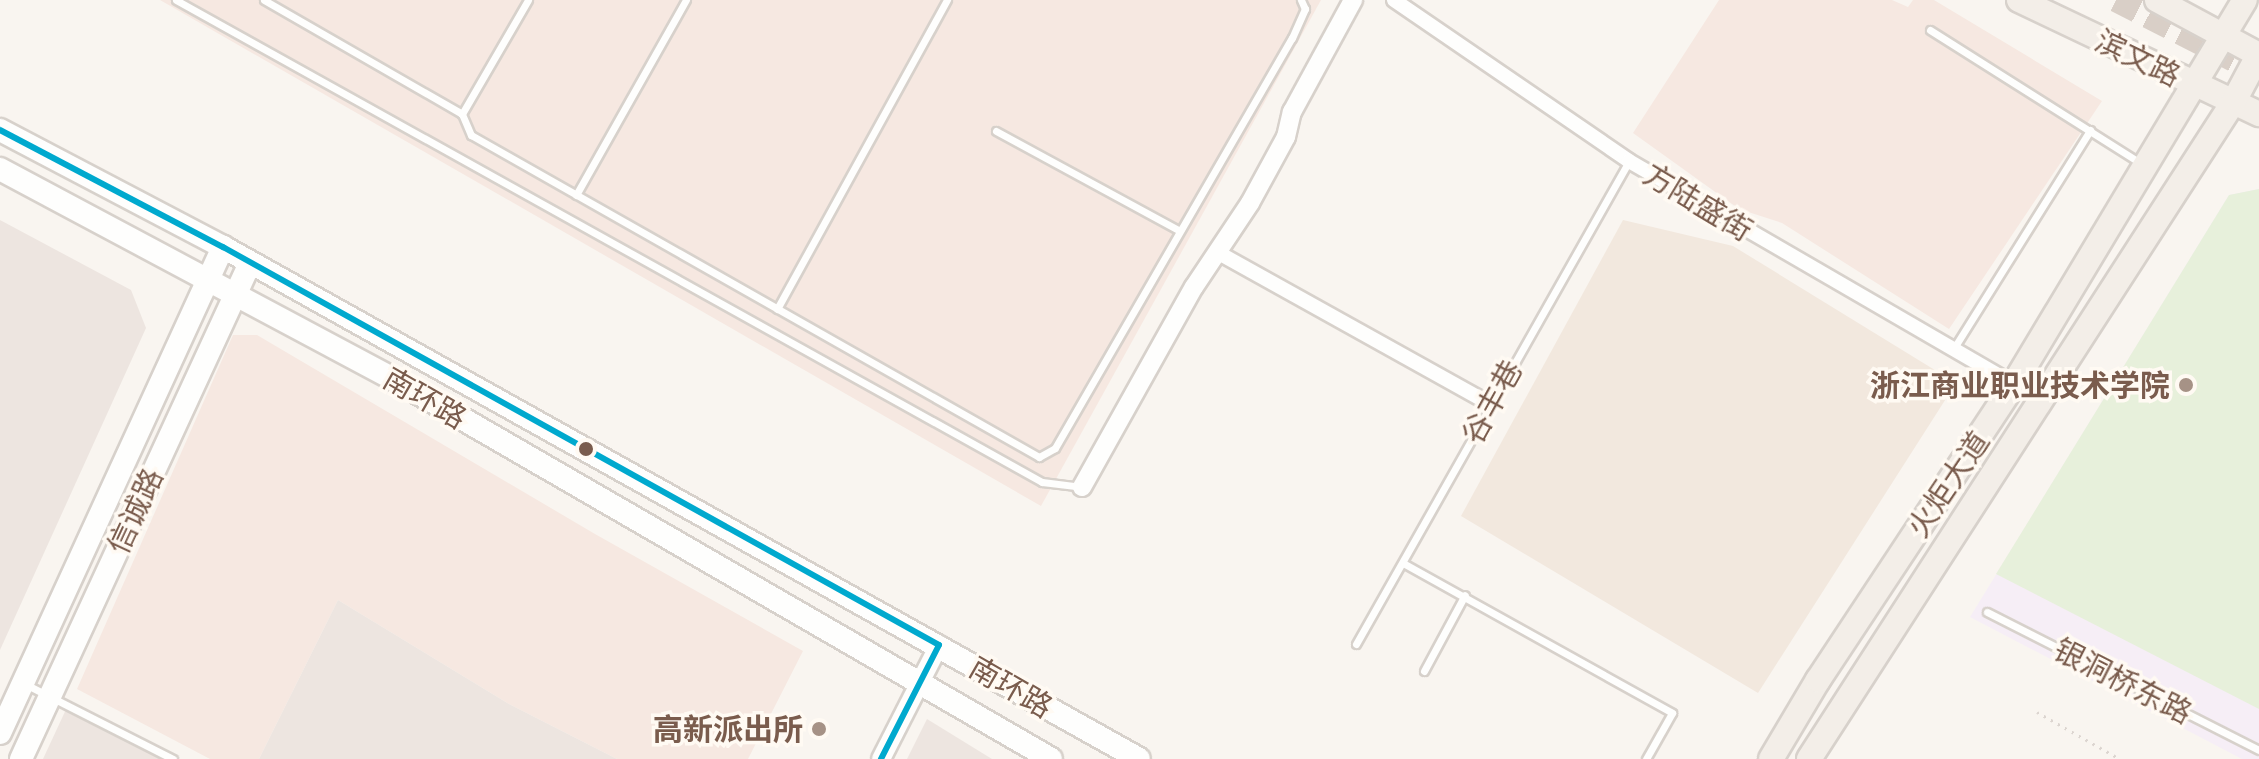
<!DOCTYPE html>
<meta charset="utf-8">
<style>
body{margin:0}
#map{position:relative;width:2259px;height:759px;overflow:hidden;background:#f9f5f0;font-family:Mulish,"Noto Sans SC",sans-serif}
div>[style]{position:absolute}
.residential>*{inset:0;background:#f2e8de}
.commercial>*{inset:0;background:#f6e8e1}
.industrial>*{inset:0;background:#ede5e0}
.education>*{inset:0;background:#f6eef6}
.green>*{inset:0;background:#e7f0db}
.trunk-tunnel>*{height:24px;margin-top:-12px;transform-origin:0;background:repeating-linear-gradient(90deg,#d9cfc7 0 24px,transparent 0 36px)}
.path>*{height:3px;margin-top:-1.5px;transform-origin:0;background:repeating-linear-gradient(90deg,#dcd5d0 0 2px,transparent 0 8px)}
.roads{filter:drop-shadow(2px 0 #d7d1cb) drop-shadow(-2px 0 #d7d1cb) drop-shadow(0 2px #d7d1cb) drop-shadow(0 -2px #d7d1cb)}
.service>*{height:7px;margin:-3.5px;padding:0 3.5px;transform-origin:3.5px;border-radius:3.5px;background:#fefefd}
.minor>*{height:14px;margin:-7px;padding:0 7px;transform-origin:7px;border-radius:7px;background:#fefefd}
.tertiary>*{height:18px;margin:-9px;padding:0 9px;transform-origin:9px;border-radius:9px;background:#fefefd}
.secondary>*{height:22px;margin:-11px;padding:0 11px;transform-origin:11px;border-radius:11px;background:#fefefd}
.primary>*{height:24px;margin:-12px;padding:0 12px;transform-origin:12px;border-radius:12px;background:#f3eee8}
.bus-1>*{height:6px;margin:-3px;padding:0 3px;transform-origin:3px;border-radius:3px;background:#00a9ce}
.dots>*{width:22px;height:22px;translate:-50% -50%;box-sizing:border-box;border:4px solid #fffaf3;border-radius:50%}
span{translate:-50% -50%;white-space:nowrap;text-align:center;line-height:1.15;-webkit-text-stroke:7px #fffaf3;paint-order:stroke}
.street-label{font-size:30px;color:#7a5c4d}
.poi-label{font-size:30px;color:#7a5c4d;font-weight:700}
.right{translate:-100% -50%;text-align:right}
</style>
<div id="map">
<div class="residential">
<i style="clip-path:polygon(1623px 220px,1733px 246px,1956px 383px,1758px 693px,1461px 516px)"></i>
</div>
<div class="commercial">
<i style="clip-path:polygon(160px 0,1321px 0,1041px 506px)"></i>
<i style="clip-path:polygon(1719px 0,1892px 0,1908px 7px,1913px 0,1934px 0,2102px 101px,1949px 329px,1782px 223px,1739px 209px,1633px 133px)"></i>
<i style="clip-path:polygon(233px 335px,257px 335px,595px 534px,803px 651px,748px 759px,617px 759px,509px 704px,338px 600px,259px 759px,210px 759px,77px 689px)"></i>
</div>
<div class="industrial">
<i style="clip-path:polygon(0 220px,131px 290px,146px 328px,0 650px)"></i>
<i style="clip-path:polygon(338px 600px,509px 704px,617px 759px,259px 759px)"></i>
<i style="clip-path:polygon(69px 703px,174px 759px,43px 759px)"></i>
<i style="clip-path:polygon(927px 719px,992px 759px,907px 759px)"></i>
</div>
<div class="education">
<i style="clip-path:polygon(2259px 189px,2259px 759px,2242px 759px,1970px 617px,2229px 195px)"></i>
</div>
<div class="green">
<i style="clip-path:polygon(2259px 189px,2259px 709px,1996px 574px,2229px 195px)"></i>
</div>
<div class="trunk-tunnel">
<i style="left:2116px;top:0;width:161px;rotate:27deg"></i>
</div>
<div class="path">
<i style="left:2037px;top:712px;width:95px;rotate:29.5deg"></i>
</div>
<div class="roads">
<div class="service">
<i style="left:176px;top:0;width:991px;rotate:29.1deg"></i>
<i style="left:1042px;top:482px;width:38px;rotate:7deg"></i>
<i style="left:264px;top:0;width:228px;rotate:29.9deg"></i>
<i style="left:528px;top:0;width:132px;rotate:120.1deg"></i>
<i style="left:462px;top:114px;width:23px;rotate:67deg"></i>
<i style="left:471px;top:135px;width:653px;rotate:29.55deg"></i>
<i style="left:1039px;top:457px;width:18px;rotate:-29deg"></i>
<i style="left:1055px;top:448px;width:474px;rotate:-60deg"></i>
<i style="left:1292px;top:38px;width:32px;rotate:-66deg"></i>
<i style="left:1305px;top:9px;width:10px;rotate:-114deg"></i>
<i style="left:1930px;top:30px;width:251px;rotate:32.3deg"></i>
<i style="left:996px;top:131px;width:209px;rotate:28.5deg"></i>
<i style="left:576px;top:195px;width:224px;rotate:-60.6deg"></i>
<i style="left:777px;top:309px;width:353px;rotate:-61.2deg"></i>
<i style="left:1954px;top:348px;width:257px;rotate:-58deg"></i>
<i style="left:1403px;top:563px;width:308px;rotate:29.1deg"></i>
<i style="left:1672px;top:713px;width:53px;rotate:119.5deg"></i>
<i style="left:1987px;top:612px;width:305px;rotate:26.9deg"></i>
<i style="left:1356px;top:644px;width:555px;rotate:-60.52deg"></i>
<i style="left:1424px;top:671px;width:86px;rotate:-61.7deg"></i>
<i style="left:25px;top:684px;width:166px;rotate:26.9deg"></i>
</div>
<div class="minor">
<i style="left:1394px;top:0;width:285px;rotate:34.4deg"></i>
<i style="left:1629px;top:161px;width:445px;rotate:30.1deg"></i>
<i style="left:1217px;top:252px;width:312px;rotate:29.1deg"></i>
</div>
<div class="tertiary">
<i style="left:1082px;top:487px;width:229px;rotate:-60.8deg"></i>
<i style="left:1194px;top:287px;width:101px;rotate:-56.3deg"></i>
<i style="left:1250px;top:203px;width:75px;rotate:-61.4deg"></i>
<i style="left:1286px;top:137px;width:26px;rotate:-77deg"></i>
<i style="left:1292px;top:112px;width:128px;rotate:-61.4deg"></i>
<i style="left:881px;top:759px;width:128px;rotate:-63deg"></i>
</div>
<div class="secondary">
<i style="left:0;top:130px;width:252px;rotate:27.7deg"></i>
<i style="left:223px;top:247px;width:1049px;rotate:29.2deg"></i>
<i style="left:0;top:169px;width:444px;rotate:28.1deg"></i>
<i style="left:392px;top:378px;width:761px;rotate:30.03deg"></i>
<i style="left:0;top:733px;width:535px;rotate:-65.35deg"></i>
<i style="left:21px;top:759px;width:546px;rotate:-65.22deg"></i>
</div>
<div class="primary">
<i style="left:2019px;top:0;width:266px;rotate:25.4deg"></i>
<i style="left:2157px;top:0;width:116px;rotate:28.3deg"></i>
<i style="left:1771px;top:759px;width:92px;rotate:-59.3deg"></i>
<i style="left:1818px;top:680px;width:355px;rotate:-56.5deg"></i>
<i style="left:2014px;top:384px;width:448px;rotate:-59deg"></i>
<i style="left:1809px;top:759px;width:783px;rotate:-57.14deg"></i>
<i style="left:2234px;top:101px;width:53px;rotate:-62deg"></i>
</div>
</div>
<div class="bus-1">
<i style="left:0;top:130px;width:252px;rotate:27.7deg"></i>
<i style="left:223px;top:247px;width:819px;rotate:29.07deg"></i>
<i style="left:939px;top:645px;width:128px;rotate:117deg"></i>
</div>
<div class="dots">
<i style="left:2186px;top:385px;background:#a69286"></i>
<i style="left:586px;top:449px;background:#7a5c4d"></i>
<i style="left:819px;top:729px;background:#a69286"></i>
</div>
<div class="street-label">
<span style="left:2138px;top:58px;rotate:26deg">滨文路</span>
<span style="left:1698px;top:202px;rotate:31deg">方陆盛街</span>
<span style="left:425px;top:398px;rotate:30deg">南环路</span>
<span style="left:1492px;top:402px;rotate:-61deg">谷丰巷</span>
<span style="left:1948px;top:484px;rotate:-56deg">火炬大道</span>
<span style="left:135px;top:511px;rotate:-65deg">信诚路</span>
<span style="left:2123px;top:681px;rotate:27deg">银洞桥东路</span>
<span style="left:1011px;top:687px;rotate:30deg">南环路</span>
</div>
<div class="poi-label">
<span class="right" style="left:2170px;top:385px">浙江商业职业技术学院</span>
<span class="right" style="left:803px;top:729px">高新派出所</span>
</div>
</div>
